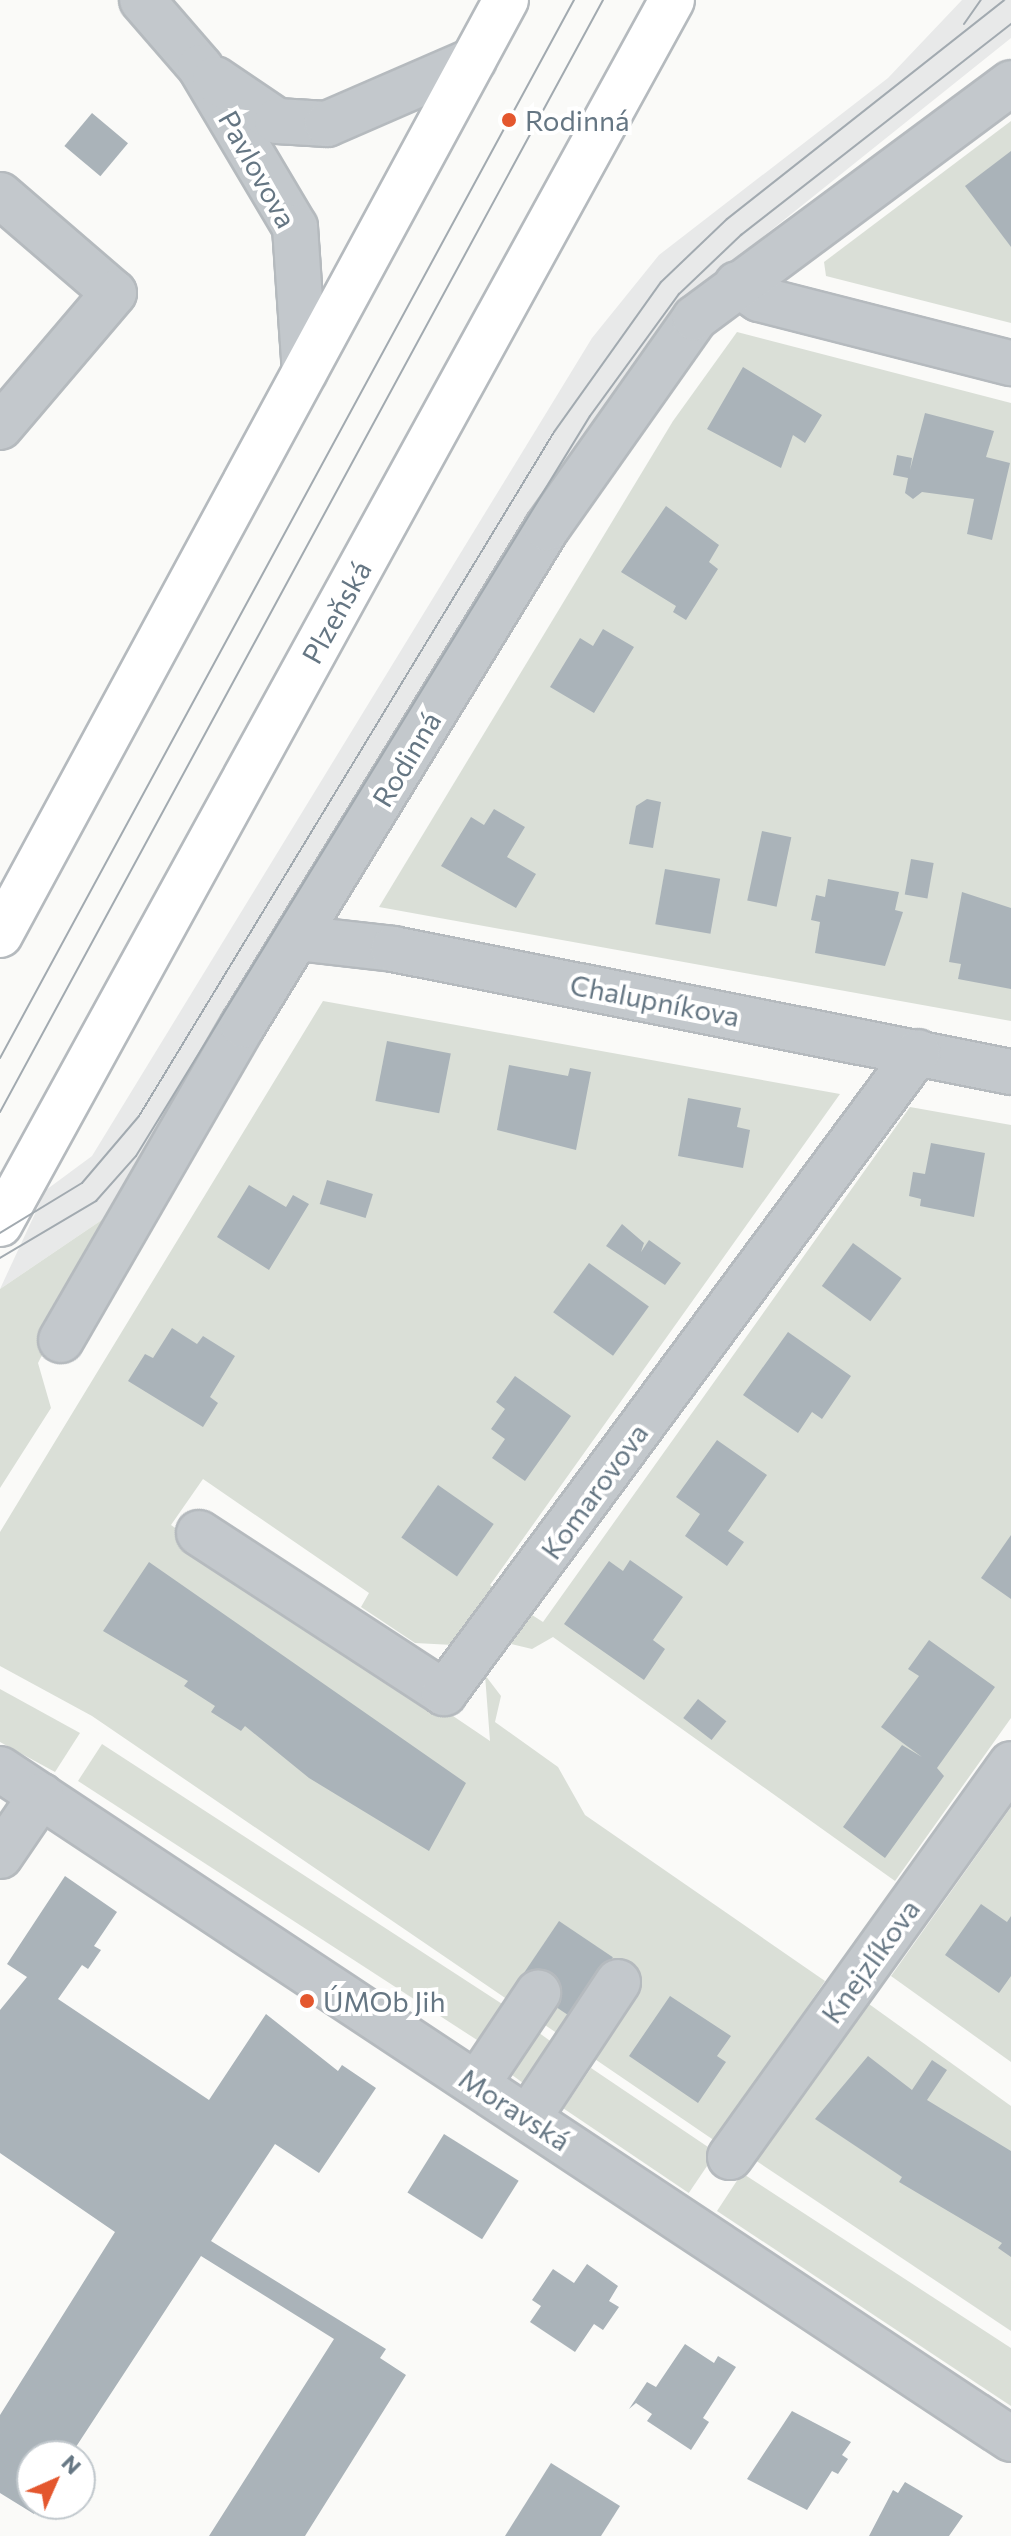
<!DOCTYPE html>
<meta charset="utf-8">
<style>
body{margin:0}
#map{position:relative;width:1011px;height:2536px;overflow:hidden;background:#fafaf8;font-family:Commissioner,sans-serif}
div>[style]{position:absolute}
.built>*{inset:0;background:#e8e9e9}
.green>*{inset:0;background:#dadfd7;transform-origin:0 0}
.building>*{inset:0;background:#aab3b9;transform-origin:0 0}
.roads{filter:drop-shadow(2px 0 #b5babe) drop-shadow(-2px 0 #b5babe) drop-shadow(0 2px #b5babe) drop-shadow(0 -2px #b5babe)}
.minor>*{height:44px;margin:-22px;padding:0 22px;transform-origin:22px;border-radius:22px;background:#c3c8cc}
.major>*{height:44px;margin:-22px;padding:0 22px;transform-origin:22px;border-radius:22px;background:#fff}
.tram>*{height:2px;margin:-1px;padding:0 1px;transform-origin:1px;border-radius:1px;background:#a2aab0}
.dots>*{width:22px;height:22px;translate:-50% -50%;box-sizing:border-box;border:4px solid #fff;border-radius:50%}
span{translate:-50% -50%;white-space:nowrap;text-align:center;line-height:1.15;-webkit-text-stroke:8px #fff;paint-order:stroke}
.poi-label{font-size:28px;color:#657683}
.left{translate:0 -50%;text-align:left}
.street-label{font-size:28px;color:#657683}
.north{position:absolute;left:16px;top:2440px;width:80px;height:80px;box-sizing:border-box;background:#fff;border:2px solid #c1c8cd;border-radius:50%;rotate:45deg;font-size:22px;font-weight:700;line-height:32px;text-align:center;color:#657683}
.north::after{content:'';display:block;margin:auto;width:28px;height:36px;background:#e4572e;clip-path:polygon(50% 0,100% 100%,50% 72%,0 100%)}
</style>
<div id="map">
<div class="built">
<i style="clip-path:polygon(962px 0,1011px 0,1011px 38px,759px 240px,684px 312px,115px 1211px,0 1289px,46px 1190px,92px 1156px,592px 338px,659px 255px,888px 78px)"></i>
</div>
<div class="green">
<i style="clip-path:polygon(1011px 121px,1011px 323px,826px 276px,824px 262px)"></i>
<i style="clip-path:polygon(737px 332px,1011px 403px,1011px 1021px,379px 907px,673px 421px)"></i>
<i style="clip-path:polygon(323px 1001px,840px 1094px,490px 1585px,503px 1594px,453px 1645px,415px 1643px,361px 1607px,369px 1593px,203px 1479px,171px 1525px,490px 1741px,485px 1675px,501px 1696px,495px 1722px,558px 1767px,585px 1815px,825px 1981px,715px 2141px,92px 1716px,0 1666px,0 1532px)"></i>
<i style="clip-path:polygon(910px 1107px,1011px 1125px,1011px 1718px,895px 1881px,553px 1637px,532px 1649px,507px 1643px,529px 1613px,543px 1622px)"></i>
<i style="clip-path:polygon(115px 1211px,38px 1363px,51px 1408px,0 1488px,0 1289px)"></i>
<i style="clip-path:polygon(0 1689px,80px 1733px,55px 1772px,0 1742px)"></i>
<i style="left:102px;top:1744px;width:479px;height:44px;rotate:33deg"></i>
<i style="clip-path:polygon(1011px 1807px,1011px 2062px,891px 1976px)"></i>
<i style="clip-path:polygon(862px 1999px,1011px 2106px,1011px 2331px,749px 2156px)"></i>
<i style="left:531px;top:2027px;width:34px;height:50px;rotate:36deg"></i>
<i style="left:591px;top:2068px;width:151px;height:49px;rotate:34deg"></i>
<i style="clip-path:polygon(742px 2173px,1011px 2348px,1011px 2406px,717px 2211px)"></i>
</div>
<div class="building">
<i style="left:92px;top:113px;width:47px;height:43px;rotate:40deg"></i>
<i style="clip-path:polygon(1011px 151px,1011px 247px,965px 186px)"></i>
<i style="clip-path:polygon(743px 367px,822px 415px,805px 443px,793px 435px,781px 468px,707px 429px)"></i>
<i style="clip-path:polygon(925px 413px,994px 431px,986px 457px,1010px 463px,992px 540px,967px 534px,974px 499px,922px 492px,913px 499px,905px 493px,908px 478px,893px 475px,897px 455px,912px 458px,910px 470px)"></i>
<i style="clip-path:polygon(666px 506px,719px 545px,709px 562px,718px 569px,686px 620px,673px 612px,676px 606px,621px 572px)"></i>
<i style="clip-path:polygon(603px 629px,634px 647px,594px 713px,550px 687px,580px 638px,593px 646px)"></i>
<i style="clip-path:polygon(647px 799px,661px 802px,653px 848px,629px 844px,636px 806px)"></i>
<i style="clip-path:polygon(494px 809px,525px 827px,507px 857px,536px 874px,516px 908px,441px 866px,471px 817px,484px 825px)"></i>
<i style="left:762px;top:831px;width:30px;height:71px;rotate:12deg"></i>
<i style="left:911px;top:859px;width:23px;height:36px;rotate:10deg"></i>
<i style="left:665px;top:869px;width:56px;height:56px;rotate:10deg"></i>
<i style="clip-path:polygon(828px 879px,899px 892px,895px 910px,903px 912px,885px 966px,815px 953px,820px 922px,811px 920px,816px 895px,825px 897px)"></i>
<i style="clip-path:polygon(962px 892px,1011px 908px,1011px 989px,958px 979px,961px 964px,949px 962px)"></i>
<i style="left:387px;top:1041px;width:65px;height:61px;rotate:11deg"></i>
<i style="clip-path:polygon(509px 1065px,568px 1076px,570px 1068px,591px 1072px,576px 1150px,497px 1130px)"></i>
<i style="clip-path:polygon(688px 1098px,741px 1108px,737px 1127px,750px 1130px,743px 1168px,678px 1156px)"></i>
<i style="clip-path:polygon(931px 1143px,985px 1153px,974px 1217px,920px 1206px,921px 1199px,909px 1196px,913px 1172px,925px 1174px)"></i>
<i style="left:327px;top:1180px;width:48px;height:25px;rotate:17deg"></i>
<i style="clip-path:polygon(249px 1185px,286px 1207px,293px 1195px,309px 1204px,269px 1270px,217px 1237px)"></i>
<i style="clip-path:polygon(622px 1224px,644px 1243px,641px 1252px,649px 1240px,681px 1263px,665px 1285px,606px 1246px)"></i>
<i style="left:853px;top:1243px;width:60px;height:53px;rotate:36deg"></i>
<i style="left:589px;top:1263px;width:74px;height:61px;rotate:36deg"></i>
<i style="clip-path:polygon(172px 1328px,197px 1344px,203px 1336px,235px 1356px,210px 1397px,218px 1403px,203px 1427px,128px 1381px,145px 1354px,153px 1358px)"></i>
<i style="clip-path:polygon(788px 1332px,851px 1376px,822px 1419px,812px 1412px,798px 1433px,743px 1395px)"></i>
<i style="clip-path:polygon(515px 1376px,571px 1416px,525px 1481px,492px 1458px,505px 1439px,491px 1429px,505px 1409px,496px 1402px)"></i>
<i style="clip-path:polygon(717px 1440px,767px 1475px,728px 1531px,744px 1542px,727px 1566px,685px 1536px,700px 1514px,676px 1497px)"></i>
<i style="left:438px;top:1485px;width:68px;height:64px;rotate:35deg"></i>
<i style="clip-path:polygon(1011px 1535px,1011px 1599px,981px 1578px)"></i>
<i style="clip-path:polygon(630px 1560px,683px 1597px,653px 1640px,665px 1649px,644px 1680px,564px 1624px,609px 1561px,623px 1571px)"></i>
<i style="clip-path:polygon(149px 1562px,466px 1783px,429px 1851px,309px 1778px,245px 1726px,241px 1731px,211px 1712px,215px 1706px,184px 1686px,188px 1681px,103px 1631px)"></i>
<i style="clip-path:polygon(929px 1640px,995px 1687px,937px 1768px,944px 1776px,885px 1858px,843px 1827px,902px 1745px,922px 1757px,881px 1727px,919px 1676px,908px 1669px)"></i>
<i style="left:698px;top:1699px;width:36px;height:24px;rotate:38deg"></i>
<i style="clip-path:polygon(65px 1876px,117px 1912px,94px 1946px,101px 1950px,88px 1969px,82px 1965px,58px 1999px,209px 2100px,266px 2014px,338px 2071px,342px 2065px,376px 2088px,319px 2173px,275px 2144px,211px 2241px,386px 2349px,380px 2358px,406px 2375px,305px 2536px,209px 2536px,334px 2339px,201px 2256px,70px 2456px,32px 2456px,32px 2504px,40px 2504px,34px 2514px,0 2493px,0 2415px,115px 2232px,0 2153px,0 2010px,27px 1977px,7px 1964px)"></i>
<i style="clip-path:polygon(981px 1904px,1007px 1922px,1011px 1916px,1011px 1976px,999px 1993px,945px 1955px)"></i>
<i style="left:559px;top:1921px;width:65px;height:73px;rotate:34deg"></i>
<i style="clip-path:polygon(670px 1996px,731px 2036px,717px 2056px,726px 2062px,698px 2103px,629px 2056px)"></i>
<i style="clip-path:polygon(868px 2056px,912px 2090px,932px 2060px,947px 2070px,927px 2100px,1011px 2151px,1011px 2257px,998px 2248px,1002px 2243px,899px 2182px,902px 2177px,815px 2119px)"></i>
<i style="left:444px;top:2134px;width:88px;height:69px;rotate:32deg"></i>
<i style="clip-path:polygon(587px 2264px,618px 2286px,609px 2301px,619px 2307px,603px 2330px,594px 2324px,575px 2352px,530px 2322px,541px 2306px,532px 2300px,553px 2269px,574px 2283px)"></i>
<i style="clip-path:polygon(685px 2344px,714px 2363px,718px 2356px,736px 2367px,703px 2418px,709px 2422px,691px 2450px,647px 2421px,652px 2414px,636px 2403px,629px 2409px,647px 2382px,656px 2387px)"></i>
<i style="clip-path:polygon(792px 2411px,851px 2442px,842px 2455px,848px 2459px,838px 2474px,832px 2471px,807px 2510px,747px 2479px)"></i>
<i style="clip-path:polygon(551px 2463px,620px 2506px,601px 2536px,505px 2536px)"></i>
<i style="clip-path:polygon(905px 2482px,963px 2516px,949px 2536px,869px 2536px,893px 2490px,898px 2493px)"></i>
</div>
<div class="roads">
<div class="minor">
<i style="left:142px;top:0;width:89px;rotate:49.1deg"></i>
<i style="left:200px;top:67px;width:186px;rotate:59.3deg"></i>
<i style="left:295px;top:227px;width:145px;rotate:86.1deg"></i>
<i style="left:215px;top:79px;width:75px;rotate:34.1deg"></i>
<i style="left:277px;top:121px;width:50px;rotate:3.4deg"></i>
<i style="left:327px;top:124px;width:160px;rotate:-23.5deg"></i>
<i style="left:0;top:195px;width:150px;rotate:40.7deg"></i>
<i style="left:114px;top:293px;width:176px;rotate:130.4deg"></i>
<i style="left:737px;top:284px;width:27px;rotate:34deg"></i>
<i style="left:759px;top:299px;width:260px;rotate:14.3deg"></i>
<i style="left:297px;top:938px;width:97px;rotate:6.5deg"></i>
<i style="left:393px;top:949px;width:630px;rotate:11.26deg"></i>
<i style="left:61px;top:1340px;width:364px;rotate:-60deg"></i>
<i style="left:243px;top:1025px;width:583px;rotate:-58.55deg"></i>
<i style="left:547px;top:528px;width:257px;rotate:-54.8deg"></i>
<i style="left:695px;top:318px;width:394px;rotate:-36.6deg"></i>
<i style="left:199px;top:1533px;width:293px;rotate:33.1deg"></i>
<i style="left:444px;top:1693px;width:797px;rotate:-53.52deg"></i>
<i style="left:0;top:1769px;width:1213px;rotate:33.53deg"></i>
<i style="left:0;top:1856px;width:73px;rotate:-55.7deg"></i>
<i style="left:477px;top:2084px;width:110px;rotate:-56.2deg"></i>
<i style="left:528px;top:2118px;width:163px;rotate:-56.5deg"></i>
<i style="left:730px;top:2157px;width:483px;rotate:-54.4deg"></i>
</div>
<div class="major">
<i style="left:0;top:935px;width:1063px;rotate:-61.58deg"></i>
<i style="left:0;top:1224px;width:1396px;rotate:-61.23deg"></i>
</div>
</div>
<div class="tram">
<i style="left:964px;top:24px;width:29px;rotate:-55deg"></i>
<i style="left:0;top:1058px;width:1204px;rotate:-61.52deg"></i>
<i style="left:0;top:1112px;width:1265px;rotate:-61.53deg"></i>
<i style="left:0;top:1233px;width:96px;rotate:-31.4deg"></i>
<i style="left:82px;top:1183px;width:88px;rotate:-49.6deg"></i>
<i style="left:139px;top:1116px;width:800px;rotate:-58.75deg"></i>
<i style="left:554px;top:432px;width:184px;rotate:-54.5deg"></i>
<i style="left:661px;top:282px;width:91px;rotate:-43.7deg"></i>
<i style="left:727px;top:219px;width:353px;rotate:-38.3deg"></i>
<i style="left:0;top:1258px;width:112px;rotate:-30.7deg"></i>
<i style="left:96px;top:1201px;width:60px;rotate:-48.4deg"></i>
<i style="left:136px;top:1156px;width:868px;rotate:-58.47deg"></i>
<i style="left:590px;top:416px;width:151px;rotate:-53.9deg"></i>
<i style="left:679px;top:294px;width:86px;rotate:-43.6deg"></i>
<i style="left:741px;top:235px;width:343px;rotate:-38deg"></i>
</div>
<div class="dots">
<i style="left:509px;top:120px;background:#e4572e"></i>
<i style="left:307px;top:2001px;background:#e4572e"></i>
</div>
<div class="poi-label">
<span class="left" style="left:525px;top:120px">Rodinná</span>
<span class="left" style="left:323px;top:2001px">ÚMOb Jih</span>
</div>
<div class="street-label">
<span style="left:258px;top:169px;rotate:61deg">Pavlovova</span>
<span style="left:336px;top:612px;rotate:-61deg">Plzeňská</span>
<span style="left:406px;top:759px;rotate:-59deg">Rodinná</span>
<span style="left:655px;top:1000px;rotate:11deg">Chalupníkova</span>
<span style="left:594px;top:1491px;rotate:-54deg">Komarovova</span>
<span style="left:870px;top:1961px;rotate:-54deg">Knejzlíkova</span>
<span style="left:515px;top:2109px;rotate:33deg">Moravská</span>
</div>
<div class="north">N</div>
</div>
